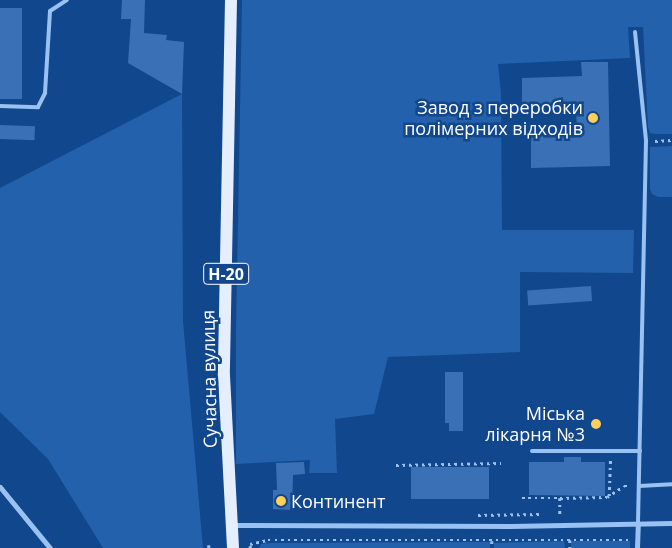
<!DOCTYPE html>
<meta charset="utf-8">
<style>
body{margin:0}
#map{position:relative;width:672px;height:548px;overflow:hidden;background:#11478c;font-family:"Open Sans",sans-serif}
div>[style]{position:absolute}
.green>*{inset:0;background:#2361ac;transform-origin:0 0}
.building>*{inset:0;background:#3a71b6;transform-origin:0 0}
.path>*{height:2.5px;margin-top:-1.25px;transform-origin:0;background:repeating-linear-gradient(90deg,#99c1f2 0 2.5px,transparent 0 6.5px)}
.service>*{height:4px;margin:-2px;padding:0 2px;transform-origin:2px;border-radius:2px;background:#99c1f2}
.minor>*{height:5px;margin:-2.5px;padding:0 2.5px;transform-origin:2.5px;border-radius:2.5px;background:#99c1f2}
.primary>*{height:12px;margin:-6px;padding:0 6px;transform-origin:6px;border-radius:6px;background:#e4eeff}
.dots>*{width:14px;height:14px;translate:-50% -50%;box-sizing:border-box;border:2px solid #11478c;border-radius:50%}
span{translate:-50% -50%;white-space:nowrap;text-align:center;line-height:1.15;-webkit-text-stroke:5px #11478c;paint-order:stroke}
.shield-label span{padding:1px 4px;background:#11478c;border:1px solid;border-radius:4px;-webkit-text-stroke-width:0}
.shield-label{font-size:16px;color:#fff;font-weight:700}
.poi-label{font-size:18px;color:#fff}
.right{translate:-100% -50%;text-align:right}
.left{translate:0 -50%;text-align:left}
.street-label{font-size:18px;color:#fff}
</style>
<div id="map">
<div class="green">
<i style="clip-path:polygon(242px 0,672px 0,672px 134px,655px 134px,650px 133px,648px 127px,643px 27px,628px 27px,630px 58px,498px 64px,501px 93px,502px 230px,634px 230px,633px 273px,520px 272px,520px 352px,388px 357px,374px 414px,335px 419px,337px 473px,309px 473px,310px 460px,236px 464px,236px 328px)"></i>
<i style="clip-path:polygon(182px 94px,183px 321px,203px 548px,103px 548px,48px 459px,0 412px,0 188px)"></i>
<i style="clip-path:polygon(672px 146px,672px 197px,658px 197px,652px 194px,650px 189px,650px 147px)"></i>
<i style="clip-path:polygon(564px 541px,565px 548px,494px 548px,494px 543px)"></i>
<i style="left:571px;top:541px;width:59px;height:7px"></i>
<i style="clip-path:polygon(469px 542px,490px 542px,490px 548px,259px 548px,261px 544px,270px 543px)"></i>
</div>
<div class="building">
<i style="clip-path:polygon(122px 0,145px 0,144px 33px,167px 35px,166px 40px,184px 42px,182px 94px,128px 63px,131px 19px,121px 19px)"></i>
<i style="left:0;top:8px;width:22px;height:91px"></i>
<i style="clip-path:polygon(581px 62px,608px 62px,610px 166px,531px 168px,531px 133px,577px 132px,576px 104px,522px 105px,522px 78px,582px 76px)"></i>
<i style="left:0;top:125px;width:35px;height:14px;rotate:2deg"></i>
<i style="left:591px;top:286px;width:15px;height:64px;rotate:86deg"></i>
<i style="clip-path:polygon(445px 372px,463px 372px,463px 431px,449px 431px,449px 423px,445px 423px)"></i>
<i style="clip-path:polygon(564px 457px,581px 457px,581px 462px,605px 462px,605px 496px,529px 495px,529px 462px,564px 462px)"></i>
<i style="clip-path:polygon(304px 462px,305px 474px,293px 475px,292px 510px,273px 509px,273px 490px,277px 490px,276px 463px)"></i>
<i style="left:411px;top:467px;width:78px;height:32px"></i>
</div>
<div class="path">
<i style="left:655px;top:141px;width:17px;rotate:-3deg"></i>
<i style="left:396px;top:465px;width:105px;rotate:-1.1deg"></i>
<i style="left:609px;top:496px;width:36px;rotate:-88deg"></i>
<i style="left:522px;top:498px;width:38px"></i>
<i style="left:560px;top:498px;width:16px;rotate:90deg"></i>
<i style="left:560px;top:498px;width:47px;rotate:-1.2deg"></i>
<i style="left:607px;top:497px;width:20px;rotate:-33deg"></i>
<i style="left:624px;top:486px;width:6px"></i>
<i style="left:478px;top:515px;width:64px;rotate:-0.9deg"></i>
<i style="left:570px;top:540px;width:8px;rotate:90deg"></i>
<i style="left:492px;top:541px;width:7px;rotate:90deg"></i>
<i style="left:209px;top:545px;width:3px;rotate:90deg"></i>
<i style="left:250px;top:548px;width:4px;rotate:-90deg"></i>
<i style="left:250px;top:544px;width:18px;rotate:-13deg"></i>
<i style="left:268px;top:540px;width:360px"></i>
</div>
<div class="service">
<i style="left:635px;top:32px;width:110px;rotate:84.2deg"></i>
<i style="left:646px;top:141px;width:382px;rotate:91.2deg"></i>
<i style="left:0;top:106px;width:38px;rotate:2deg"></i>
<i style="left:38px;top:107px;width:16px;rotate:-63deg"></i>
<i style="left:45px;top:93px;width:82px;rotate:-86.5deg"></i>
<i style="left:50px;top:11px;width:20px;rotate:-33deg"></i>
<i style="left:532px;top:451px;width:108px"></i>
<i style="left:639px;top:486px;width:33px;rotate:-3deg"></i>
</div>
<div class="minor">
<i style="left:0;top:487px;width:79px;rotate:50.7deg"></i>
<i style="left:233px;top:525px;width:277px;rotate:0.2deg"></i>
<i style="left:510px;top:526px;width:162px;rotate:-1.1deg"></i>
<i style="left:637px;top:548px;width:25px;rotate:-88deg"></i>
</div>
<div class="primary">
<i style="left:231px;top:0;width:376px;rotate:91.1deg"></i>
<i style="left:224px;top:376px;width:172px;rotate:87deg"></i>
</div>
<div class="dots">
<i style="left:593px;top:118px;background:#ffcf5a"></i>
<i style="left:596px;top:424px;background:#ffcf5a"></i>
<i style="left:281px;top:501px;background:#ffcf5a"></i>
</div>
<div class="shield-label">
<span style="left:226px;top:274px">Н-20</span>
</div>
<div class="poi-label">
<span class="right" style="left:583px;top:118px">Завод з переробки<br>полімерних відходів</span>
<span class="right" style="left:585px;top:424px">Міська<br>лікарня №3</span>
<span class="left" style="left:291px;top:501px">Континент</span>
</div>
<div class="street-label">
<span style="left:209px;top:379px;rotate:-91deg">Сучасна вулиця</span>
</div>
</div>
